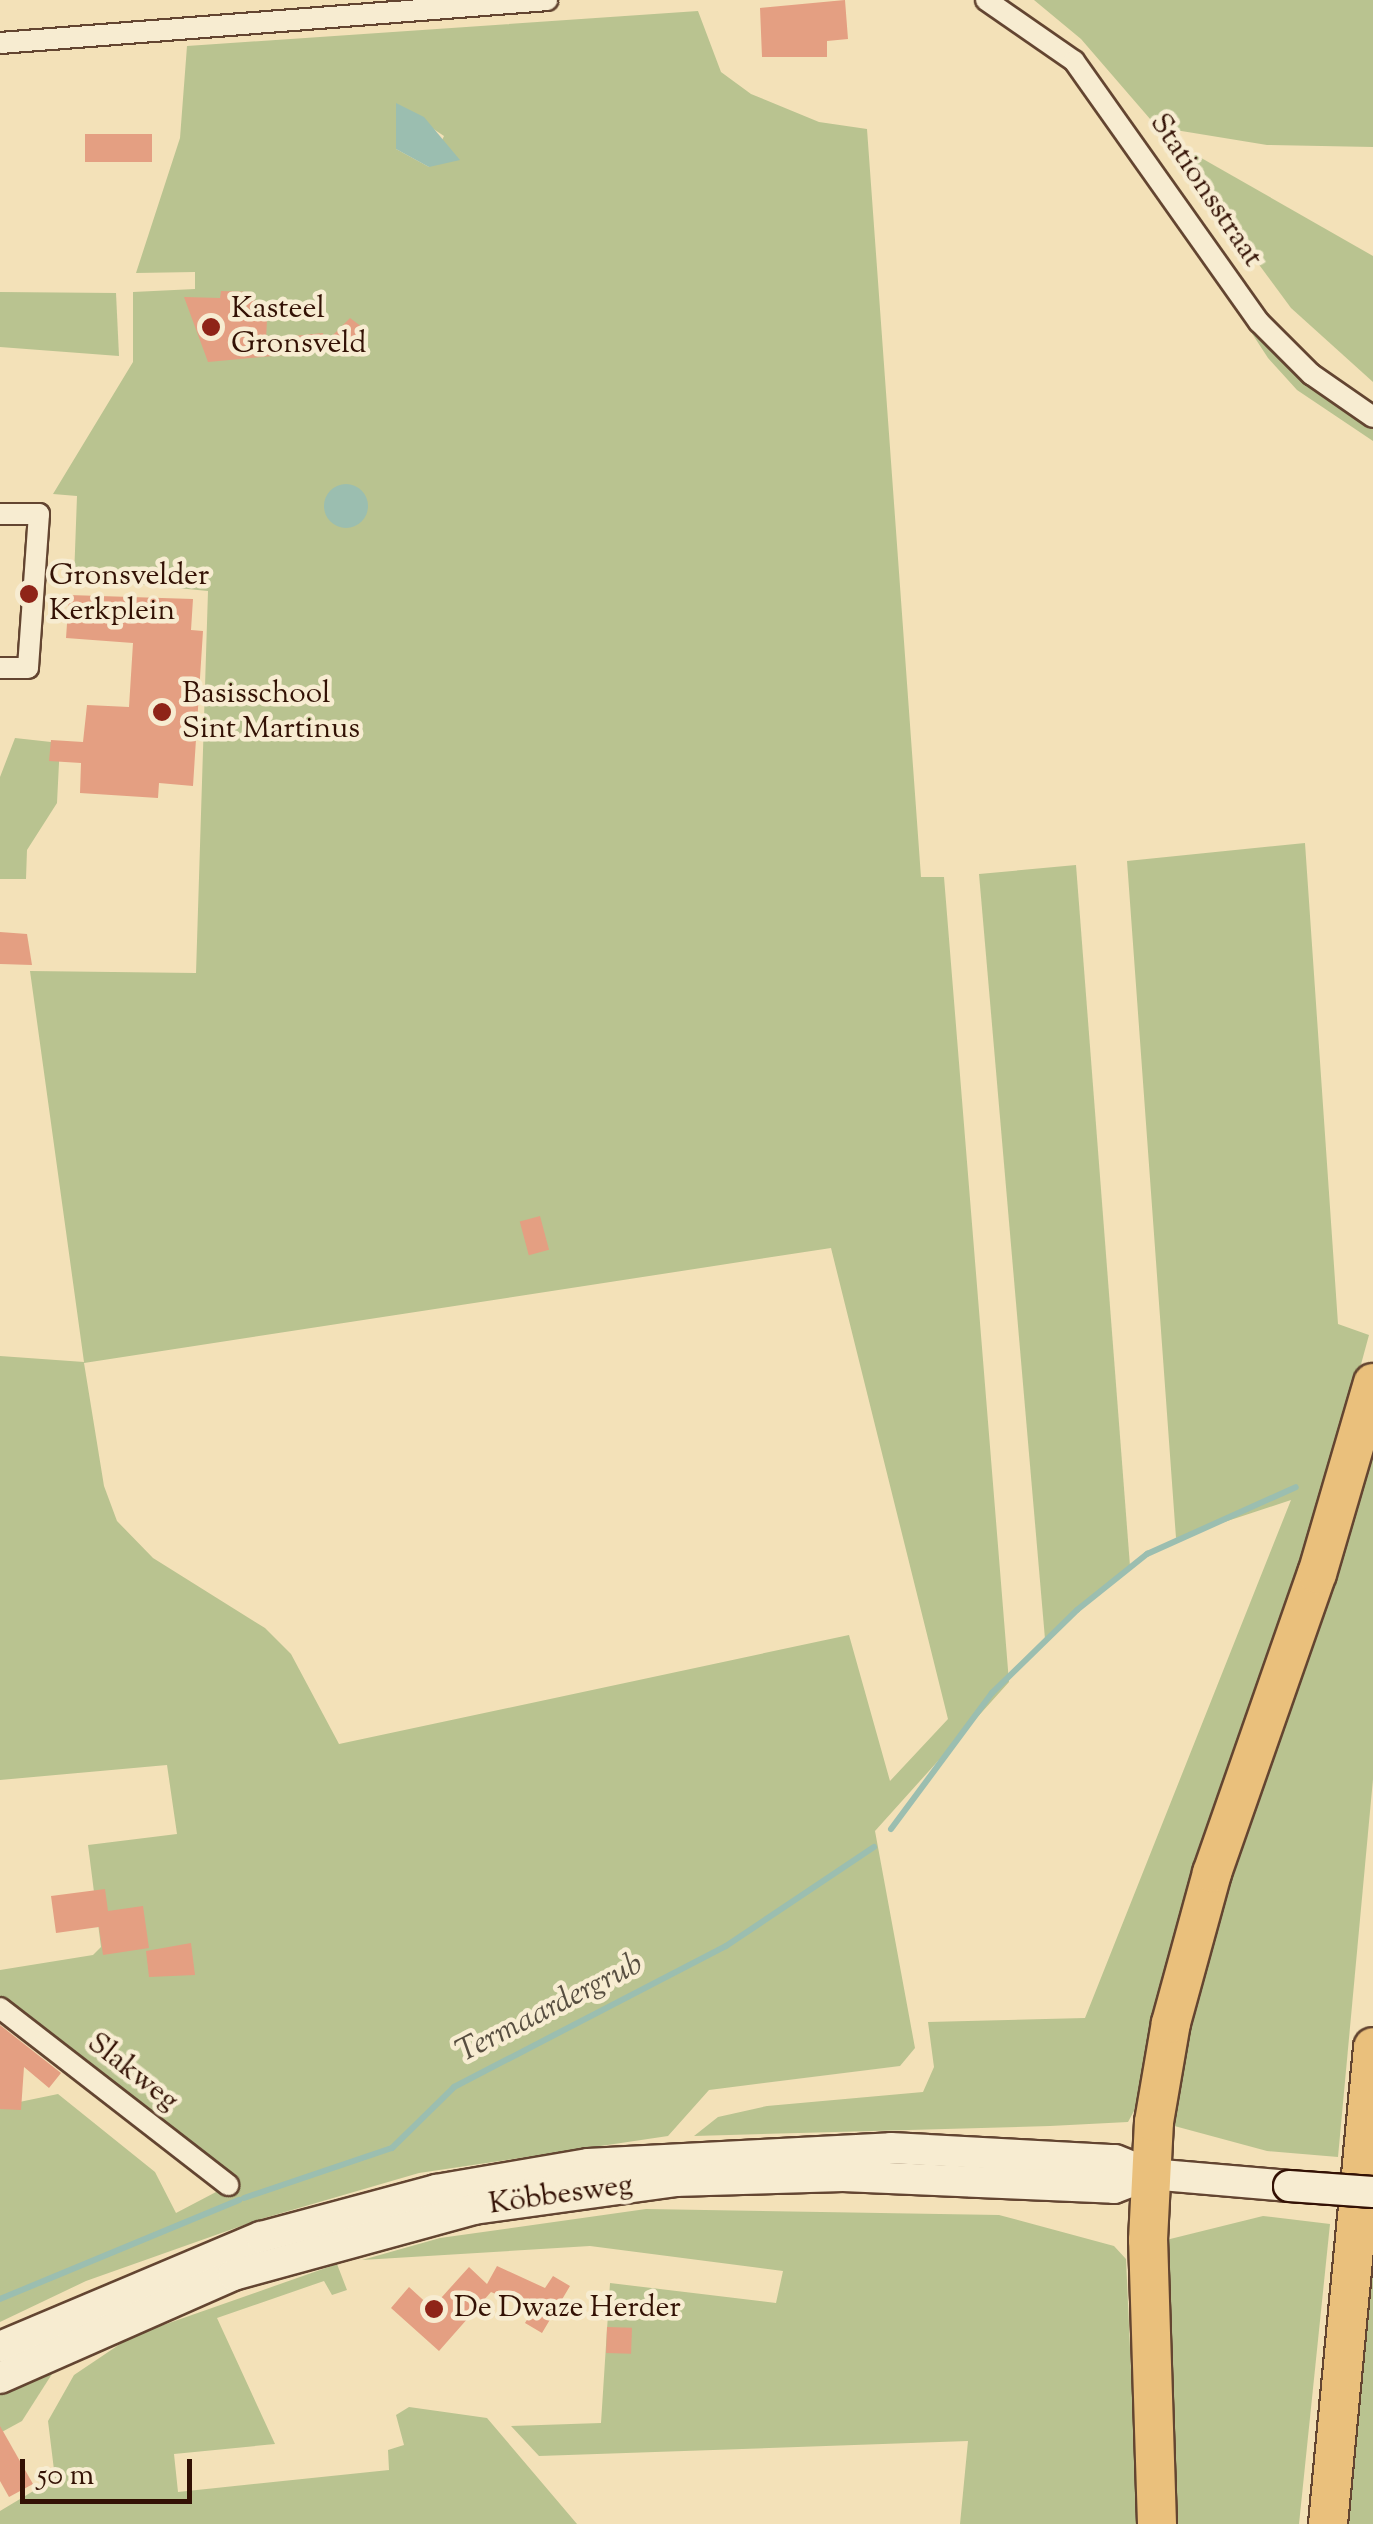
<!DOCTYPE html>
<meta charset="utf-8">
<style>
body{margin:0}
#map{position:relative;width:1373px;height:2524px;overflow:hidden;background:#f3e1b8;font-family:"Sorts Mill Goudy",serif}
div>[style]{position:absolute}
.green>*{inset:0;background:#b9c390}
.water>*{inset:0;background:#9bbeb0}
.round{border-radius:50%}
.stream>*{height:6px;margin:-3px;padding:0 3px;transform-origin:3px;border-radius:3px;background:#9bbeb0}
.building>*{inset:0;background:#e49f82;transform-origin:0 0}
.roads{filter:drop-shadow(2px 0 #634531) drop-shadow(-2px 0 #634531) drop-shadow(0 2px #634531) drop-shadow(0 -2px #634531)}
.street>*{height:20px;margin:-10px;padding:0 10px;transform-origin:10px;border-radius:10px;background:#f7ecd1}
.secondary>*{height:30px;margin:-15px;padding:0 15px;transform-origin:15px;border-radius:15px;background:#f7ecd1}
.highway>*{height:38px;margin:-19px;padding:0 19px;transform-origin:19px;border-radius:19px;background:#eac07c}
.bridges{filter:drop-shadow(2px 0 #331104) drop-shadow(-2px 0 #331104) drop-shadow(0 2px #331104) drop-shadow(0 -2px #331104)}
.secondary-bridge>*{height:30px;margin:-15px;padding:0 15px;transform-origin:15px;border-radius:15px;background:#f7ecd1}
.dots>*{width:28px;height:28px;translate:-50% -50%;box-sizing:border-box;border:5px solid #f7ecd1;border-radius:50%}
span{translate:-50% -50%;white-space:nowrap;text-align:center;line-height:1.15;-webkit-text-stroke:9px #f7ecd1;paint-order:stroke}
.street-label{font-size:30px;color:#331104}
.poi-label{font-size:30px;color:#331104}
.left{translate:0 -50%;text-align:left}
.water-label{font-size:32px;color:#574e40;font-style:italic}
.scale{position:absolute;left:20px;top:2459px;width:172px;height:45px;box-sizing:border-box;border:5px solid #331104;border-top:0;padding-left:12px;font-size:30px;line-height:35px;white-space:nowrap;color:#331104;-webkit-text-stroke:8px #f7ecd1;paint-order:stroke}
</style>
<div id="map">
<div class="green">
<i style="clip-path:polygon(1034px 0,1373px 0,1373px 147px,1267px 145px,1157px 127px,1081px 39px)"></i>
<i style="clip-path:polygon(evenodd,698px 11px,721px 72px,751px 94px,819px 122px,867px 129px,921px 877px,944px 877px,1009px 1682px,875px 1831px,915px 2048px,900px 2066px,709px 2090px,668px 2136px,419px 2173px,261px 2219px,86px 2281px,0 2322px,0 2106px,58px 2094px,155px 2172px,176px 2213px,237px 2181px,0 1998px,0 1970px,93px 1955px,101px 1947px,88px 1845px,177px 1834px,167px 1765px,0 1780px,0 1356px,84px 1362px,30px 971px,196px 973px,208px 591px,74px 578px,77px 496px,53px 494px,133px 362px,133px 292px,195px 289px,195px 272px,136px 273px,180px 138px,187px 46px,698px 11px,396px 104px,444px 136px,429px 167px,396px 149px,396px 104px,698px 11px,831px 1248px,948px 1719px,890px 1781px,849px 1635px,339px 1744px,291px 1654px,265px 1628px,153px 1558px,117px 1521px,104px 1486px,84px 1363px,831px 1248px)"></i>
<i style="clip-path:polygon(1176px 152px,1196px 155px,1373px 256px,1373px 382px,1291px 308px)"></i>
<i style="clip-path:polygon(1193px 243px,1301px 358px,1373px 414px,1373px 441px,1297px 390px,1268px 358px)"></i>
<i style="clip-path:polygon(0 292px,116px 293px,119px 356px,0 347px)"></i>
<i style="clip-path:polygon(15px 738px,60px 743px,57px 803px,27px 850px,26px 879px,0 879px,0 777px)"></i>
<i style="clip-path:polygon(1305px 843px,1338px 1324px,1369px 1335px,1332px 1471px,1179px 1919px,1134px 2111px,1128px 2122px,1050px 2126px,694px 2136px,718px 2117px,767px 2106px,923px 2092px,934px 2067px,928px 2022px,1085px 2018px,1291px 1500px,1176px 1538px,1127px 861px)"></i>
<i style="clip-path:polygon(1076px 865px,1130px 1566px,1045px 1639px,979px 874px)"></i>
<i style="clip-path:polygon(1373px 1407px,1373px 1779px,1338px 2157px,1267px 2151px,1167px 2124px,1177px 2036px)"></i>
<i style="clip-path:polygon(646px 2209px,999px 2215px,1114px 2246px,1126px 2259px,1138px 2524px,960px 2524px,968px 2441px,539px 2456px,511px 2426px,601px 2423px,610px 2283px,776px 2303px,783px 2271px,590px 2246px,362px 2260px,440px 2238px)"></i>
<i style="clip-path:polygon(1263px 2216px,1330px 2224px,1299px 2524px,1169px 2524px,1158px 2242px)"></i>
<i style="clip-path:polygon(1373px 2226px,1373px 2524px,1336px 2524px)"></i>
<i style="clip-path:polygon(337px 2264px,347px 2290px,332px 2295px,324px 2281px,217px 2318px,275px 2444px,174px 2454px,178px 2492px,389px 2470px,388px 2450px,404px 2445px,396px 2415px,409px 2407px,487px 2418px,577px 2524px,0 2524px,0 2511px,55px 2478px,48px 2421px,74px 2375px,132px 2336px)"></i>
<i style="clip-path:polygon(59px 2363px,22px 2421px,0 2433px,0 2386px)"></i>
</div>
<div class="water">
<i style="clip-path:polygon(396px 103px,424px 117px,460px 160px,429px 167px,396px 149px)"></i>
<i class="round" style="left:324px;top:484px;width:44px;height:44px"></i>
</div>
<div class="stream">
<i style="left:891px;top:1829px;width:169px;rotate:-53.4deg"></i>
<i style="left:992px;top:1693px;width:119px;rotate:-44.3deg"></i>
<i style="left:1077px;top:1610px;width:90px;rotate:-38.7deg"></i>
<i style="left:1147px;top:1554px;width:163px;rotate:-24.2deg"></i>
<i style="left:244px;top:2198px;width:156px;rotate:-18.7deg"></i>
<i style="left:392px;top:2148px;width:87px;rotate:-44.5deg"></i>
<i style="left:454px;top:2087px;width:306px;rotate:-27.4deg"></i>
<i style="left:726px;top:1946px;width:178px;rotate:-33.8deg"></i>
<i style="left:0;top:2299px;width:259px;rotate:-22.5deg"></i>
</div>
<div class="building">
<i style="clip-path:polygon(845px 0,848px 39px,827px 41px,827px 57px,762px 57px,760px 8px)"></i>
<i style="left:85px;top:134px;width:67px;height:28px"></i>
<i style="clip-path:polygon(221px 291px,253px 292px,258px 320px,267px 320px,266px 339px,323px 333px,327px 351px,208px 362px,184px 297px,220px 298px)"></i>
<i style="clip-path:polygon(350px 318px,362px 327px,359px 342px,327px 341px)"></i>
<i style="clip-path:polygon(69px 595px,193px 599px,191px 630px,203px 631px,193px 786px,159px 783px,158px 798px,80px 793px,81px 763px,49px 761px,51px 740px,83px 742px,87px 705px,129px 707px,133px 643px,66px 638px)"></i>
<i style="clip-path:polygon(0 932px,27px 934px,32px 965px,0 964px)"></i>
<i style="left:540px;top:1216px;width:35px;height:21px;rotate:75deg"></i>
<i style="clip-path:polygon(105px 1889px,108px 1911px,143px 1906px,149px 1948px,103px 1955px,99px 1927px,56px 1933px,51px 1896px)"></i>
<i style="clip-path:polygon(191px 1943px,195px 1975px,149px 1977px,146px 1951px)"></i>
<i style="clip-path:polygon(0 2025px,61px 2073px,49px 2088px,24px 2067px,21px 2110px,0 2109px)"></i>
<i style="clip-path:polygon(497px 2266px,545px 2288px,553px 2276px,570px 2286px,542px 2333px,525px 2323px,533px 2310px,491px 2292px,439px 2351px,391px 2308px,409px 2287px,432px 2308px,469px 2267px,487px 2284px)"></i>
<i style="left:607px;top:2327px;width:25px;height:26px;rotate:2deg"></i>
<i style="clip-path:polygon(0 2426px,33px 2484px,9px 2497px,0 2481px)"></i>
</div>
<div class="roads">
<div class="street">
<i style="left:986px;top:0;width:107px;rotate:34.7deg"></i>
<i style="left:1074px;top:61px;width:320px;rotate:54.7deg"></i>
<i style="left:1259px;top:322px;width:74px;rotate:45deg"></i>
<i style="left:1311px;top:374px;width:75px;rotate:34.7deg"></i>
<i style="left:0;top:43px;width:549px;rotate:-4.49deg"></i>
<i style="left:0;top:514px;width:39px"></i>
<i style="left:39px;top:514px;width:154px;rotate:94.1deg"></i>
<i style="left:28px;top:668px;width:28px;rotate:180deg"></i>
<i style="left:0;top:2008px;width:289px;rotate:37.8deg"></i>
</div>
<div class="secondary">
<i style="left:0;top:2347px;width:283px;rotate:-22.9deg"></i>
<i style="left:261px;top:2237px;width:181px;rotate:-15deg"></i>
<i style="left:436px;top:2190px;width:154px;rotate:-9.7deg"></i>
<i style="left:588px;top:2164px;width:303px;rotate:-3deg"></i>
<i style="left:891px;top:2148px;width:224px;rotate:3.1deg"></i>
<i style="left:1115px;top:2160px;width:38px;rotate:22deg"></i>
<i style="left:1150px;top:2174px;width:140px;rotate:4.9deg"></i>
<i style="left:0;top:2378px;width:255px;rotate:-23.8deg"></i>
<i style="left:233px;top:2275px;width:250px;rotate:-15.3deg"></i>
<i style="left:474px;top:2209px;width:203px;rotate:-7.9deg"></i>
<i style="left:675px;top:2181px;width:168px;rotate:-1.7deg"></i>
<i style="left:843px;top:2176px;width:271px;rotate:2.5deg"></i>
<i style="left:1114px;top:2188px;width:39px;rotate:-21deg"></i>
</div>
<div class="highway">
<i style="left:1157px;top:2524px;width:284px;rotate:-91.8deg"></i>
<i style="left:1148px;top:2240px;width:118px;rotate:-87.1deg"></i>
<i style="left:1154px;top:2122px;width:100px;rotate:-80.3deg"></i>
<i style="left:1171px;top:2023px;width:156px;rotate:-74.7deg"></i>
<i style="left:1212px;top:1873px;width:317px;rotate:-70.7deg"></i>
<i style="left:1317px;top:1574px;width:199px;rotate:-73.7deg"></i>
<i style="left:1328px;top:2524px;width:479px;rotate:-84.6deg"></i>
</div>
</div>
<div class="bridges">
<div class="secondary-bridge">
<i style="left:1289px;top:2186px;width:84px;rotate:4.1deg"></i>
</div>
</div>
<div class="dots">
<i style="left:211px;top:327px;background:#8f2418"></i>
<i style="left:29px;top:594px;background:#8f2418"></i>
<i style="left:162px;top:712px;background:#8f2418"></i>
<i style="left:434px;top:2309px;background:#8f2418"></i>
</div>
<div class="street-label">
<span style="left:1205px;top:191px;rotate:56deg">Stationsstraat</span>
<span style="left:132px;top:2073px;rotate:38deg">Slakweg</span>
<span style="left:561px;top:2196px;rotate:-8deg">Köbbesweg</span>
</div>
<div class="poi-label">
<span class="left" style="left:231px;top:327px">Kasteel<br>Gronsveld</span>
<span class="left" style="left:49px;top:594px">Gronsvelder<br>Kerkplein</span>
<span class="left" style="left:182px;top:712px">Basisschool<br>Sint Martinus</span>
<span class="left" style="left:454px;top:2309px">De Dwaze Herder</span>
</div>
<div class="water-label">
<span style="left:550px;top:2009px;rotate:-27deg">Termaardergrub</span>
</div>
<div class="scale">50 m</div>
</div>
